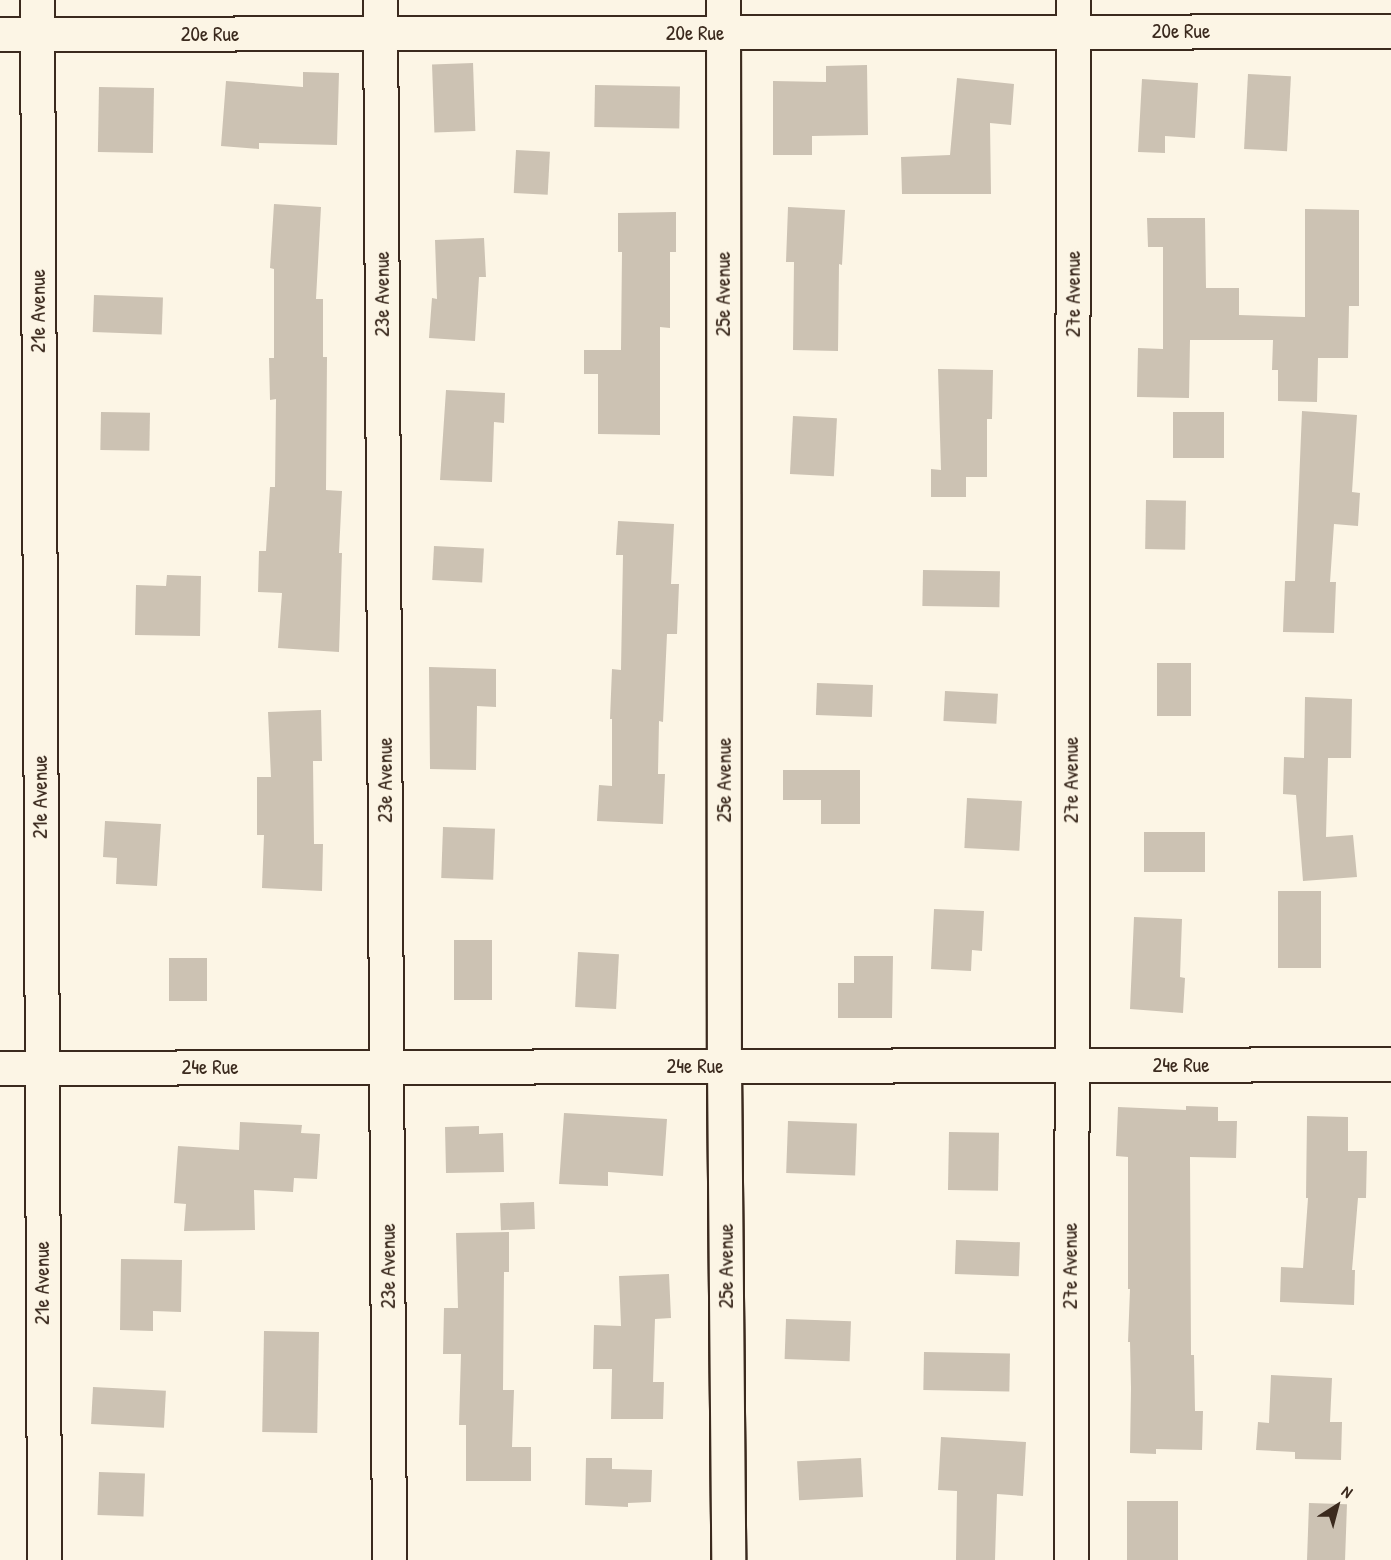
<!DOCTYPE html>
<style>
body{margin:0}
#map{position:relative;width:1391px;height:1560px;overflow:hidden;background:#fcf5e5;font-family:"Patrick Hand",sans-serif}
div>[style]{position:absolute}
.building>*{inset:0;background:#ccc2b3;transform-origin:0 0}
.roads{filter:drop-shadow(2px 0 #3b2a1e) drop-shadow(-2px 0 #3b2a1e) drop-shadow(0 2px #3b2a1e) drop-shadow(0 -2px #3b2a1e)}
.minor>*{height:33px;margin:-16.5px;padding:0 16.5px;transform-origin:16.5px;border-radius:16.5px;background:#fcf5e5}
span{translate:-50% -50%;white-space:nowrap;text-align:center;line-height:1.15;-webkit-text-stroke:6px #fcf5e5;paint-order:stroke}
.street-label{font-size:21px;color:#3b2a1e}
.north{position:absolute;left:1307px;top:1476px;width:60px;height:60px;-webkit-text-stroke:4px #fcf5e5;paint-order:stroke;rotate:36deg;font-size:16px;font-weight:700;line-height:24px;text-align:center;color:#3b2a1e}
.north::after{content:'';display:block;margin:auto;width:21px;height:27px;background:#3b2a1e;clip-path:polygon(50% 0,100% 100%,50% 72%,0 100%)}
</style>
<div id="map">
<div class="building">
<i style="left:473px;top:63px;width:68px;height:41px;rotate:88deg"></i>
<i style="clip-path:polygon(867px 65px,868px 135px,812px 136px,812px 155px,773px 155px,773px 81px,826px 82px,826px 66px)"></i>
<i style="clip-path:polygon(303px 72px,339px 73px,337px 145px,259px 143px,259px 149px,221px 146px,226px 81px,303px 87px)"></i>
<i style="left:1248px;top:74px;width:43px;height:75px;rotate:3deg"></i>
<i style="clip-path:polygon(957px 78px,1014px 84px,1011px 125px,990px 123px,991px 194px,902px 194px,901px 157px,950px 155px)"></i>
<i style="clip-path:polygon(1142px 79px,1198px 83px,1195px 138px,1165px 136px,1165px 153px,1138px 152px)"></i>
<i style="left:595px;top:85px;width:85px;height:42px;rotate:1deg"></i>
<i style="left:99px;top:87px;width:55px;height:65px;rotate:1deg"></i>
<i style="left:516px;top:150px;width:34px;height:43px;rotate:3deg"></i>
<i style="clip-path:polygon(274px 204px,321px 207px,316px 299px,323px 299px,323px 357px,327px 357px,326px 490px,342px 491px,339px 553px,342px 553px,339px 652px,278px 648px,282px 593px,258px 592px,259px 551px,266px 551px,270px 487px,275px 487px,276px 399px,270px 400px,269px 358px,274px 358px,274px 269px,270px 268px)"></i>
<i style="clip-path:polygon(788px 207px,845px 210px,842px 265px,839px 264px,838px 351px,793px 350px,794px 262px,786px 262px)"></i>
<i style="clip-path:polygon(1305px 209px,1359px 210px,1359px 306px,1349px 306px,1348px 358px,1318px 358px,1317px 402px,1278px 401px,1278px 370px,1272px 370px,1273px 340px,1190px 340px,1189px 398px,1137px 397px,1138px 348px,1163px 349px,1163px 247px,1148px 247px,1147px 218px,1205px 218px,1206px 288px,1239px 288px,1239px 315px,1305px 317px)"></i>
<i style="clip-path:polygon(676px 212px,676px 252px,670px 252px,670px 328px,660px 327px,660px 435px,598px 434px,598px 374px,584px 374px,584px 350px,621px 350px,622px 252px,618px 252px,618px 213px)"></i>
<i style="clip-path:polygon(484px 238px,486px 277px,479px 277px,475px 341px,429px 338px,432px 298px,437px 299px,435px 240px)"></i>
<i style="left:94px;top:295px;width:69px;height:37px;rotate:2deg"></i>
<i style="clip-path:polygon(938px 369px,993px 370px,992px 419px,987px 419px,987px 477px,966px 477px,966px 497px,931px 497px,931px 469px,941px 470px)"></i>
<i style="clip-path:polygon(446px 390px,505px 393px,504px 423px,494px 422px,492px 482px,440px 480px)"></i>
<i style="clip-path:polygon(1302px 411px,1357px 415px,1352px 492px,1360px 493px,1358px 526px,1334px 524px,1330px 582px,1336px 582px,1334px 633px,1283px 632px,1285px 581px,1295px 581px)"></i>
<i style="left:101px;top:412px;width:49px;height:38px;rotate:1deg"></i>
<i style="left:1173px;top:412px;width:51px;height:46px"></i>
<i style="left:793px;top:416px;width:44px;height:58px;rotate:3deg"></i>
<i style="left:1146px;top:500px;width:40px;height:49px;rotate:1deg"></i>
<i style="clip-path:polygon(618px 521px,674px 524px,671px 584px,679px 584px,677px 634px,667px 634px,663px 722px,659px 721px,658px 774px,665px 774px,663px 824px,597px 821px,599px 785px,612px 786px,612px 719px,610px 719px,612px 669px,621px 670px,623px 555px,616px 555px)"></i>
<i style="left:434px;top:546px;width:50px;height:34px;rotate:3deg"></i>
<i style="left:923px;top:570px;width:77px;height:36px;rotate:1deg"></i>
<i style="clip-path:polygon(167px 575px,201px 576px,200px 636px,135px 635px,136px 585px,166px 586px)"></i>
<i style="left:1157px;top:663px;width:34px;height:53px"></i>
<i style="clip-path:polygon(429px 667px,496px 669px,496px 707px,477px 706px,476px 770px,430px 769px)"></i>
<i style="left:817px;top:683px;width:56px;height:32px;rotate:2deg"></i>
<i style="left:945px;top:691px;width:53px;height:30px;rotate:3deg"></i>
<i style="clip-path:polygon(1305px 697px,1352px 699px,1351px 758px,1328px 758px,1326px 837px,1353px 835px,1357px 877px,1303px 881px,1296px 795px,1283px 794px,1284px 757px,1304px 758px)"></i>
<i style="clip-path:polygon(321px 710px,322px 761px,313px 761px,314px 844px,323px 844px,322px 891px,262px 888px,264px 835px,257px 835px,257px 777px,271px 777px,268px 712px)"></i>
<i style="clip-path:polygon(783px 770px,860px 770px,860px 824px,821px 824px,821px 800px,783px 800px)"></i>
<i style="left:967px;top:798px;width:55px;height:50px;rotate:3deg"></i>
<i style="clip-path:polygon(105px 821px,161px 824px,157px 886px,116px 884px,117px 858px,103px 857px)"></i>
<i style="left:443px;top:827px;width:52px;height:51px;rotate:2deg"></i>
<i style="left:1144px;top:832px;width:61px;height:40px"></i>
<i style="left:1278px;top:891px;width:43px;height:77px"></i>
<i style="clip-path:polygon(934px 909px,984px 911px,982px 951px,972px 950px,971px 971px,931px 969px)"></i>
<i style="clip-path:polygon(1134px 917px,1182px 919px,1180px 977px,1185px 978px,1183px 1013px,1130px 1009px)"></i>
<i style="left:454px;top:940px;width:38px;height:60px"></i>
<i style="left:578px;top:952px;width:41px;height:55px;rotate:3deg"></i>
<i style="clip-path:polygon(854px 956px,893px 956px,892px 1018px,838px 1018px,838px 983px,854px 983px)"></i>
<i style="left:169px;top:958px;width:38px;height:43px"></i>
<i style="clip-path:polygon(1186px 1106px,1218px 1107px,1218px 1121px,1237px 1121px,1236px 1158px,1190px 1157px,1191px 1355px,1194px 1355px,1195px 1411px,1203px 1411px,1202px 1450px,1156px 1449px,1156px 1454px,1130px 1453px,1131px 1388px,1130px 1342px,1128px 1342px,1130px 1289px,1128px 1289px,1128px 1157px,1116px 1156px,1118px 1107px,1186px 1110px)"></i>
<i style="clip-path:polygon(564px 1113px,667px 1119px,663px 1176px,608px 1172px,608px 1186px,559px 1184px)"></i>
<i style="clip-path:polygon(1307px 1116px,1348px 1117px,1348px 1151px,1367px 1151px,1366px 1198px,1358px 1198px,1352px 1270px,1355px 1270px,1354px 1305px,1280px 1302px,1281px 1267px,1303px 1268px,1308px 1198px,1306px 1198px)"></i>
<i style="left:788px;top:1121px;width:69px;height:52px;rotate:2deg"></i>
<i style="clip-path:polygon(240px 1122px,302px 1125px,301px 1133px,320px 1134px,317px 1179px,294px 1178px,293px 1192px,254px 1190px,255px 1230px,184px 1231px,186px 1204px,174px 1203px,178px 1146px,239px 1150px)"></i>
<i style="clip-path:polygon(479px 1126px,479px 1134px,503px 1133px,504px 1172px,446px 1173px,445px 1127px)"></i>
<i style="left:949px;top:1132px;width:50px;height:58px;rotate:1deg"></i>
<i style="left:534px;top:1202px;width:27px;height:34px;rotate:88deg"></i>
<i style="clip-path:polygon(509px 1232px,509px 1272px,504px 1272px,503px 1390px,514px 1390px,512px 1447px,531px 1447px,531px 1481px,466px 1481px,466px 1425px,459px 1425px,461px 1354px,443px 1354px,444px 1308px,458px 1308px,456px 1233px)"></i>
<i style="left:956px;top:1240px;width:64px;height:34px;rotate:2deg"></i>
<i style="clip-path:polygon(121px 1259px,182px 1260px,181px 1312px,153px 1311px,153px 1331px,120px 1330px)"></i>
<i style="clip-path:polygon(669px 1274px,671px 1318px,655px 1319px,653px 1382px,664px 1382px,663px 1419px,611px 1419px,612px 1369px,593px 1369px,594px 1325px,621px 1326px,619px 1276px)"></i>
<i style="left:786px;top:1319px;width:65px;height:40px;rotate:2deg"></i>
<i style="left:264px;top:1331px;width:55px;height:101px;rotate:1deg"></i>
<i style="left:924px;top:1352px;width:86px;height:38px;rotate:1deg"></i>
<i style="clip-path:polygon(1271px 1375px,1332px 1378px,1330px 1422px,1342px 1422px,1341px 1460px,1295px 1459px,1295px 1452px,1256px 1450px,1258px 1422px,1269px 1423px)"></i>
<i style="left:93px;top:1387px;width:73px;height:37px;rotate:3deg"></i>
<i style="clip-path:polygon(941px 1437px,1026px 1442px,1023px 1496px,997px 1494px,995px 1560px,956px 1560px,957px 1491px,938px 1490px)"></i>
<i style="clip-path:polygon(586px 1458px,612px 1458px,612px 1469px,652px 1470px,651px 1502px,628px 1503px,628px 1507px,585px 1505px)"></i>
<i style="left:861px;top:1458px;width:39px;height:64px;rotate:87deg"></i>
<i style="left:99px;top:1472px;width:46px;height:43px;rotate:2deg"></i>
<i style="left:1127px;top:1501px;width:51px;height:59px"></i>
<i style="left:1309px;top:1503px;width:38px;height:57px;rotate:2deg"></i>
</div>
<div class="roads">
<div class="minor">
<i style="left:37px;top:0;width:1560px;rotate:89.74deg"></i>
<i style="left:380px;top:0;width:1560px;rotate:89.67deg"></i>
<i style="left:723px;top:0;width:1066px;rotate:89.95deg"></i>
<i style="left:724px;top:1066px;width:494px;rotate:89.5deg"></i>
<i style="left:0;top:34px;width:1391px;rotate:-0.12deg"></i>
<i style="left:0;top:1068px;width:1391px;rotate:-0.16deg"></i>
<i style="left:1071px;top:1560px;width:1560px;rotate:-89.93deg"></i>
</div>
</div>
<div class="street-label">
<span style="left:1181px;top:31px">20e Rue</span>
<span style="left:695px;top:33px">20e Rue</span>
<span style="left:210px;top:34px">20e Rue</span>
<span style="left:382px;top:294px;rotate:-90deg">23e Avenue</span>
<span style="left:723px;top:294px;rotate:-90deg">25e Avenue</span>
<span style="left:1073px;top:294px;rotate:-90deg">27e Avenue</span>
<span style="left:38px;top:311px;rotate:-90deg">21e Avenue</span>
<span style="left:385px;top:780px;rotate:-90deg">23e Avenue</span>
<span style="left:724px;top:780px;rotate:-90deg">25e Avenue</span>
<span style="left:1071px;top:780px;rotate:-90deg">27e Avenue</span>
<span style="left:40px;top:797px;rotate:-90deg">21e Avenue</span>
<span style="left:1181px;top:1065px">24e Rue</span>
<span style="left:695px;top:1066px">24e Rue</span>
<span style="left:210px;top:1067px">24e Rue</span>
<span style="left:388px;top:1266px;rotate:-90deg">23e Avenue</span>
<span style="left:726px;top:1266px;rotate:-90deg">25e Avenue</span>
<span style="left:1070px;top:1266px;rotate:-90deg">27e Avenue</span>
<span style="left:42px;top:1283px;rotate:-90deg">21e Avenue</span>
</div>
<div class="north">N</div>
</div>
